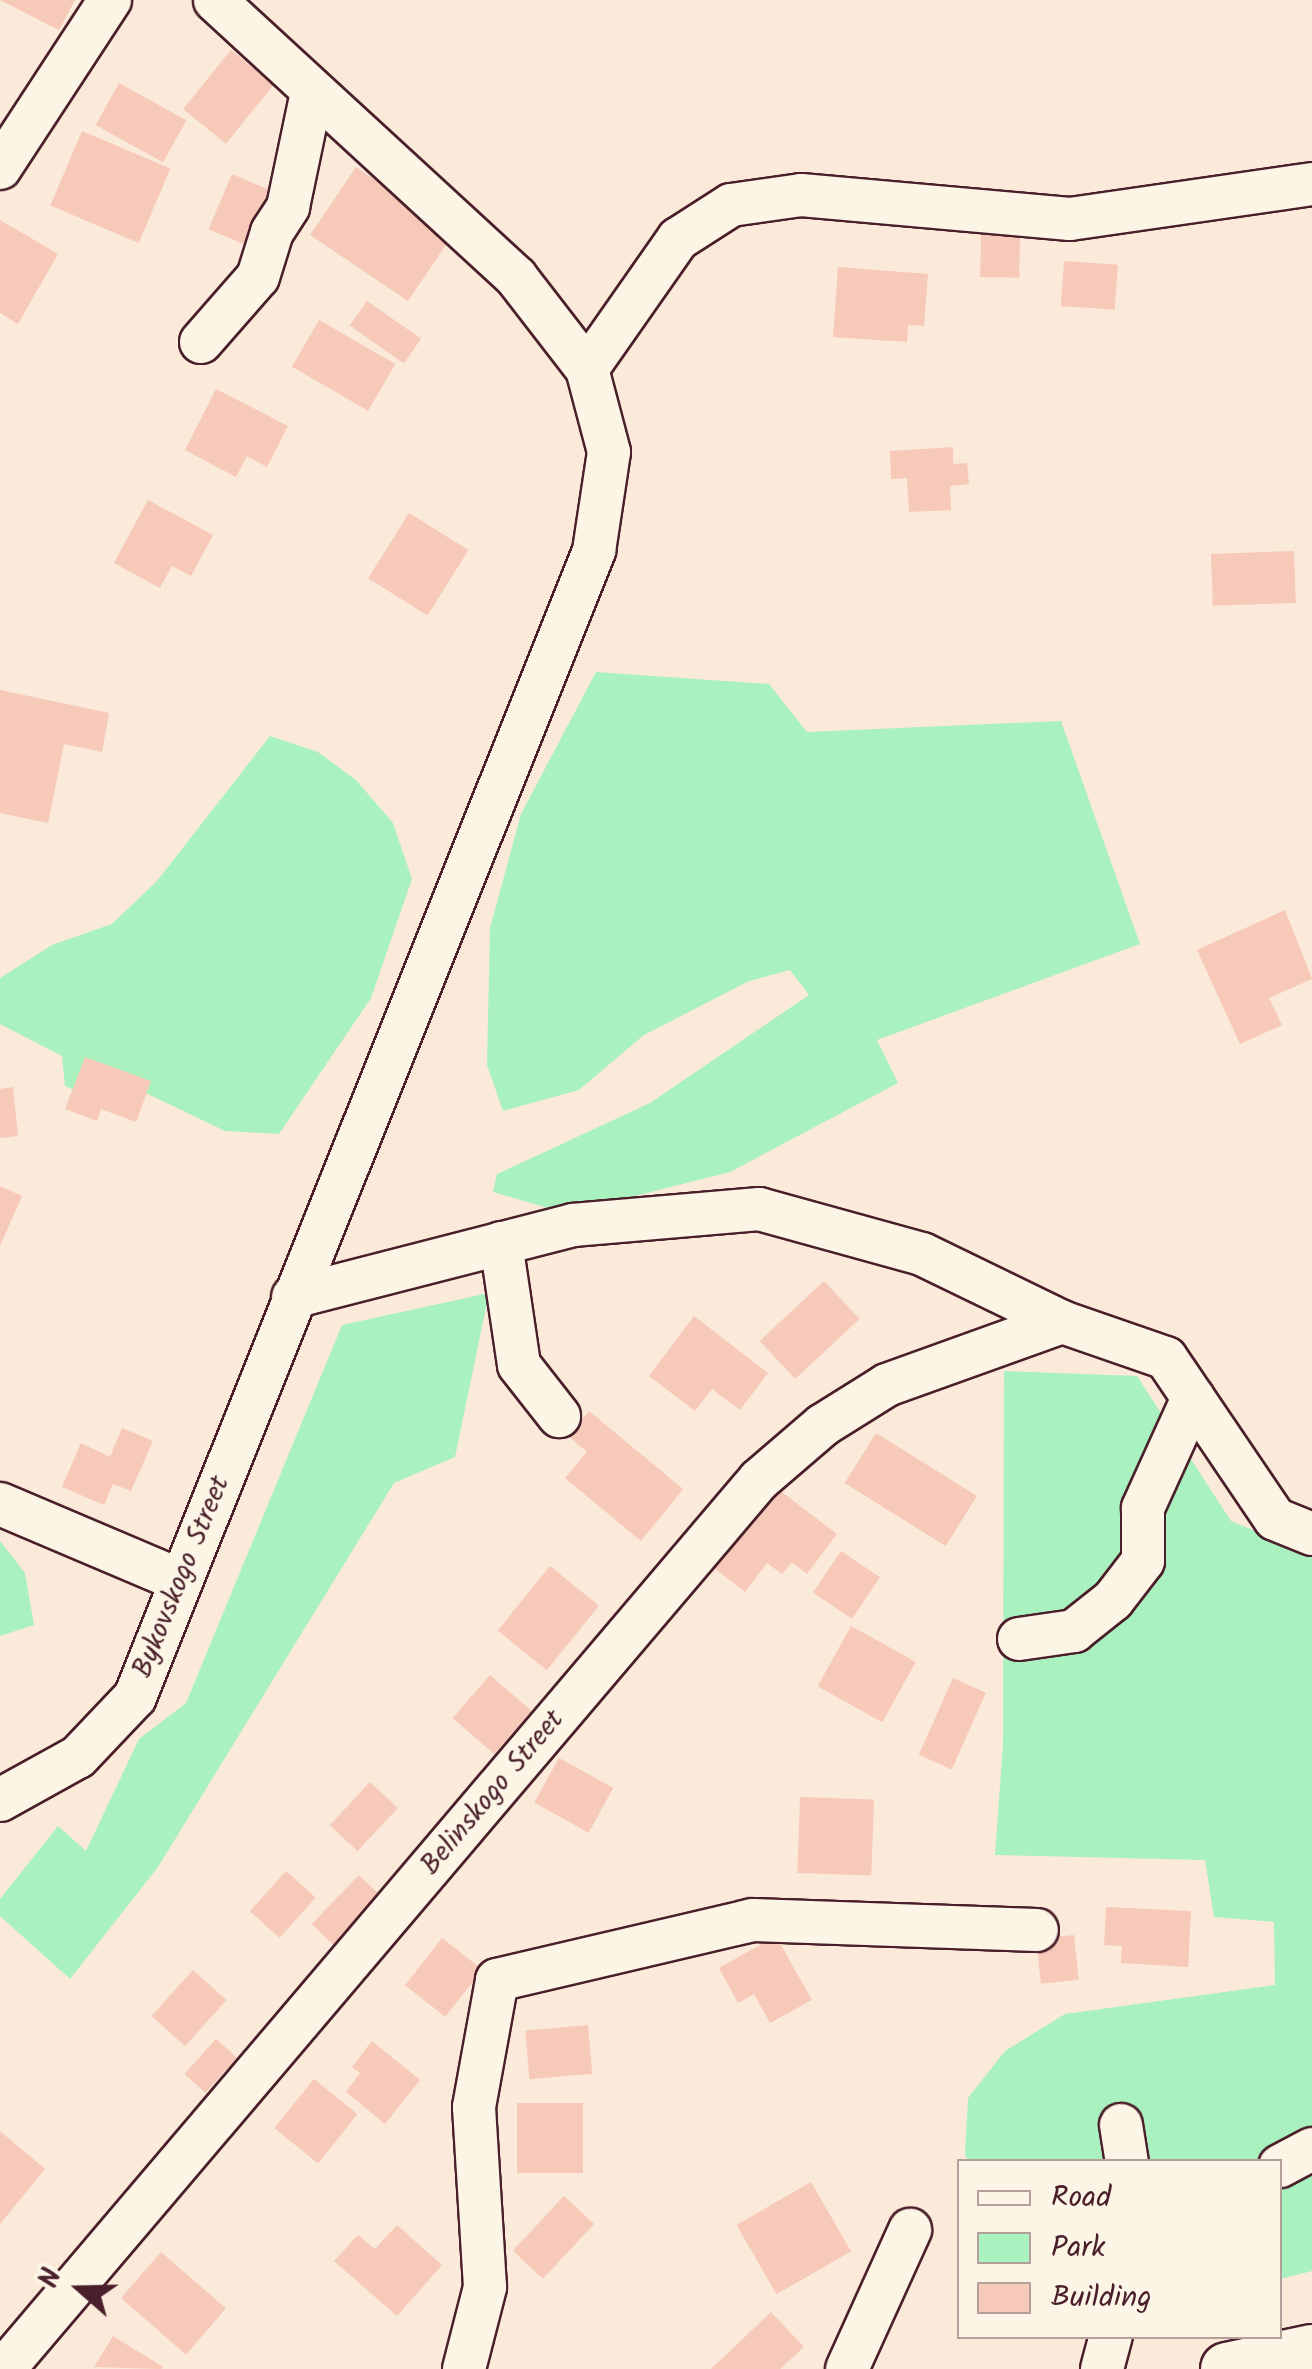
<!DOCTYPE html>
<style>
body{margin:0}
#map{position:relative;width:1312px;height:2369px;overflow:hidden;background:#fbe9d9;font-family:Kalam,sans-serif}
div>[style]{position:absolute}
.green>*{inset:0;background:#a9f1bf}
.building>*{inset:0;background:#f6c9b9;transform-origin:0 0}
.roads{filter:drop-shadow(2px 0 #4a1f2b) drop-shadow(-2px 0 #4a1f2b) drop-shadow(0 2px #4a1f2b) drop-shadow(0 -2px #4a1f2b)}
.minor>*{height:42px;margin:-21px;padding:0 21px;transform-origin:21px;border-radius:21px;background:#fcf5e5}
.major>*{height:52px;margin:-26px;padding:0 26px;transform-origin:26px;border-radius:26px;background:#fcf5e5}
span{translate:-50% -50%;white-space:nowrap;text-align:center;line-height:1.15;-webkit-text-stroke:10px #fcf5e5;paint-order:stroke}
.street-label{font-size:28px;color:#4a1f2b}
.legend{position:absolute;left:957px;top:2159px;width:325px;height:180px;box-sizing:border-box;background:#fcf5e5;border:2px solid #b59f9b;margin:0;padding:12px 18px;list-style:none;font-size:30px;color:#4a1f2b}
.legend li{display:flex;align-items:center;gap:20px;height:50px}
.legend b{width:50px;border:2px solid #b59f9b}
.north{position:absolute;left:30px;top:2239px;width:100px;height:100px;-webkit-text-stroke:8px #fcf5e5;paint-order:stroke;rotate:290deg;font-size:28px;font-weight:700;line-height:40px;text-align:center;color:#4a1f2b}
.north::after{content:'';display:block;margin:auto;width:35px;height:45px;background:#4a1f2b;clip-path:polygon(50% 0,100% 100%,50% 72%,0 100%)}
</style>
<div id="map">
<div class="green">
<i style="clip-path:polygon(596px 672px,769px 684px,807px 732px,1061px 721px,1140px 944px,877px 1040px,898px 1083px,730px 1172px,631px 1197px,548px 1208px,493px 1192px,497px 1174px,650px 1103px,809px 995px,790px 970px,749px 981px,644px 1035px,579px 1090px,503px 1111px,487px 1065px,490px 928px,521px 814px)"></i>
<i style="clip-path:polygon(270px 736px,318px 752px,356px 780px,393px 823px,412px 879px,371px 998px,279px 1134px,225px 1131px,127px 1084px,113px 1106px,65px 1086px,62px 1056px,0 1024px,0 978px,52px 945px,112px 924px,157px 881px)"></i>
<i style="clip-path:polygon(489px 1293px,455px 1457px,394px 1483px,158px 1867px,70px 1979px,0 1916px,0 1899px,58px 1826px,86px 1851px,139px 1739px,186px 1703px,342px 1325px)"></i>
<i style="clip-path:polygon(1004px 1371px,1137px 1376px,1231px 1521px,1312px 1554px,1312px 2271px,1280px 2279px,1280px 2162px,968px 2162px,965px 2154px,968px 2098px,1005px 2051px,1065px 2014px,1275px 1985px,1274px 1922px,1214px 1917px,1205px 1860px,995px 1855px,1003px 1744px)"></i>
<i style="clip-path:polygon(0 1541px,25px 1573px,34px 1625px,0 1636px)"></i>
</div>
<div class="building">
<i style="clip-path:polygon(0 0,75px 0,59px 30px)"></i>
<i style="left:231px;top:50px;width:55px;height:76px;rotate:39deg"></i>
<i style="left:119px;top:83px;width:77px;height:48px;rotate:29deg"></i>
<i style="left:82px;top:131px;width:96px;height:81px;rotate:23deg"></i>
<i style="left:356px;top:167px;width:118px;height:82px;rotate:34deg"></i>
<i style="left:232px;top:174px;width:48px;height:60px;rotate:23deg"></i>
<i style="clip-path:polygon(0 220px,58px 254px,18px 324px,0 313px)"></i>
<i style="left:981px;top:233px;width:39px;height:44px;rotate:1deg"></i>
<i style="left:1064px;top:261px;width:54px;height:45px;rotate:4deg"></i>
<i style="clip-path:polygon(838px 267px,928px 274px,924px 326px,908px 325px,907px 342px,833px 337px)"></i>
<i style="left:367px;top:301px;width:66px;height:30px;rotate:35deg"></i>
<i style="left:319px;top:320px;width:88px;height:54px;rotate:30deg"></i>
<i style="clip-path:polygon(216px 389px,288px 426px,267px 467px,247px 456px,236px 477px,185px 450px)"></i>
<i style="clip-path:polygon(953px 447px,953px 464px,967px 463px,969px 484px,950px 486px,951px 510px,909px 512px,907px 478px,891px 479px,890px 451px)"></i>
<i style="clip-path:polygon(148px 500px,213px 535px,191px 576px,172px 566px,160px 588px,114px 563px)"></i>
<i style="left:409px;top:513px;width:70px;height:77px;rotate:32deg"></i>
<i style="left:1294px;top:551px;width:52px;height:83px;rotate:88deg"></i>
<i style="clip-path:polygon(0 690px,109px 713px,102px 752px,64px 744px,48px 823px,0 813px)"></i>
<i style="clip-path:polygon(1285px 910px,1312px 979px,1269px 998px,1282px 1025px,1240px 1044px,1197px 950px)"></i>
<i style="clip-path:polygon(85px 1057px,151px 1081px,136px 1122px,101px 1109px,97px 1121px,65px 1109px)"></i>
<i style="clip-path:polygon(13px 1087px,18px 1136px,0 1138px,0 1089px)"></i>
<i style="clip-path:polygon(0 1186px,22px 1196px,0 1246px)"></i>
<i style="left:824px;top:1281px;width:52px;height:88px;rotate:47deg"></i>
<i style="clip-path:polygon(694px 1316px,768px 1373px,740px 1410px,712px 1389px,695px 1411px,649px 1376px)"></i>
<i style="clip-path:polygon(589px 1411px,683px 1489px,641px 1541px,565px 1478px,587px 1452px,568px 1436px)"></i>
<i style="clip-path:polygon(122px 1428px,153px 1441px,131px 1491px,113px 1484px,104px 1505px,62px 1487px,81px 1443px,110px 1457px)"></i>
<i style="left:876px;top:1433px;width:119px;height:59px;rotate:32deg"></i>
<i style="clip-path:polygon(775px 1487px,837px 1534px,807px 1574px,792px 1562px,782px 1574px,767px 1563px,745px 1592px,714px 1568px)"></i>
<i style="left:841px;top:1551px;width:47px;height:50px;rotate:34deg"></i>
<i style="left:550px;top:1566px;width:63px;height:83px;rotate:39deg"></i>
<i style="left:851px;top:1626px;width:74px;height:69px;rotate:29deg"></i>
<i style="left:490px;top:1675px;width:55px;height:57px;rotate:41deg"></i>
<i style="left:953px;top:1678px;width:36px;height:84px;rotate:24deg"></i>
<i style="left:559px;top:1758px;width:62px;height:51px;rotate:29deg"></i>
<i style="left:370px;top:1782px;width:38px;height:59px;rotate:43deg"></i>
<i style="left:800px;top:1797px;width:74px;height:76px;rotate:2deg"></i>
<i style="left:286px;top:1871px;width:40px;height:54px;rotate:42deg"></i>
<i style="left:359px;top:1875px;width:30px;height:68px;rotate:44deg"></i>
<i style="clip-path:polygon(1106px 1907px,1191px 1911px,1188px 1967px,1121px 1963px,1122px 1946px,1104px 1945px)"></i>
<i style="left:1074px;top:1935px;width:45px;height:38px;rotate:84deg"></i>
<i style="clip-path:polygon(776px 1936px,812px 2000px,770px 2023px,754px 1994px,738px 2003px,719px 1968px)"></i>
<i style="left:442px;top:1938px;width:51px;height:60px;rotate:38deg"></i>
<i style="left:193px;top:1970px;width:45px;height:62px;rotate:42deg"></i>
<i style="left:588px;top:2025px;width:49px;height:63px;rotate:85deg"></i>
<i style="left:216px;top:2039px;width:28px;height:47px;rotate:42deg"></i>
<i style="clip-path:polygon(372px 2041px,420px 2080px,385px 2124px,346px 2092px,360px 2073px,352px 2067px)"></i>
<i style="left:314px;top:2079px;width:56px;height:63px;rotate:39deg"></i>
<i style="left:517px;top:2103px;width:66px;height:70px"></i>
<i style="clip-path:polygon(0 2131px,45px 2169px,0 2224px)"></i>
<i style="left:811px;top:2182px;width:80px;height:86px;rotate:60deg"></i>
<i style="left:564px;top:2196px;width:41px;height:75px;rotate:43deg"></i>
<i style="clip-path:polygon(397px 2225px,442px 2265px,397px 2316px,334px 2261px,358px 2235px,375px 2249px)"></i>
<i style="left:161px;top:2252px;width:86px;height:61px;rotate:41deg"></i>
<i style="clip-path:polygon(771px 2312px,804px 2347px,780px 2369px,711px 2369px)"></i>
<i style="clip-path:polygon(113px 2336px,163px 2367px,161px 2369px,94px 2367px)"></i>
</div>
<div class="roads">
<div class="minor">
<i style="left:0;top:168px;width:201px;rotate:-56.8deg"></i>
<i style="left:201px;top:342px;width:86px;rotate:-48.8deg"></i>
<i style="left:258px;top:277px;width:47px;rotate:-72.7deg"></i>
<i style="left:272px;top:232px;width:30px;rotate:-57deg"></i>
<i style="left:288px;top:207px;width:117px;rotate:-78.2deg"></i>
<i style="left:587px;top:369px;width:159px;rotate:-55deg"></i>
<i style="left:678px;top:239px;width:63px;rotate:-32.7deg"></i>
<i style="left:731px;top:205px;width:71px;rotate:-8.1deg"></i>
<i style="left:801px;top:195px;width:270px;rotate:5.1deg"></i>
<i style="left:1070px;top:219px;width:245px;rotate:-8.2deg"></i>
<i style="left:501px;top:1243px;width:123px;rotate:81.6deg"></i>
<i style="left:519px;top:1365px;width:65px;rotate:51.9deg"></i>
<i style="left:293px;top:1297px;width:289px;rotate:-14.4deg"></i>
<i style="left:573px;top:1225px;width:187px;rotate:-4.9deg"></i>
<i style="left:759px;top:1209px;width:169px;rotate:15.4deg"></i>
<i style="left:922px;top:1254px;width:156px;rotate:25.9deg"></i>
<i style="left:1062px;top:1322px;width:110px;rotate:19.1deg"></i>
<i style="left:1166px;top:1358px;width:194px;rotate:55.9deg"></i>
<i style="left:1275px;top:1519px;width:40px;rotate:22deg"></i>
<i style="left:0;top:1504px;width:197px;rotate:23deg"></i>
<i style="left:1019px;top:1639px;width:56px;rotate:-8.3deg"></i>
<i style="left:1074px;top:1631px;width:50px;rotate:-38.5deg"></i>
<i style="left:1113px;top:1600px;width:49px;rotate:-52.4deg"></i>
<i style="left:1143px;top:1561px;width:53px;rotate:-90deg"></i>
<i style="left:1143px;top:1508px;width:121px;rotate:-65.6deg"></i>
<i style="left:0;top:1800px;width:89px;rotate:-28.9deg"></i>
<i style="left:78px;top:1757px;width:83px;rotate:-46.5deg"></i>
<i style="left:135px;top:1697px;width:1235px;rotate:-68.17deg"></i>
<i style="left:594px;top:551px;width:100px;rotate:-81.4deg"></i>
<i style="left:609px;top:452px;width:86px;rotate:-104.8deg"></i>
<i style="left:587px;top:369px;width:116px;rotate:-127.7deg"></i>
<i style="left:516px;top:277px;width:409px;rotate:-137.4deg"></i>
<i style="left:1121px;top:2125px;width:37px;rotate:81deg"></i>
<i style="left:1280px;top:2166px;width:36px;rotate:-28deg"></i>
<i style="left:4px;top:2369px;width:1166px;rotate:-49.66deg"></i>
<i style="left:759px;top:1480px;width:84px;rotate:-40.7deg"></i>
<i style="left:823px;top:1425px;width:75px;rotate:-32deg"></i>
<i style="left:887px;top:1385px;width:186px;rotate:-19.8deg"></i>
<i style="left:464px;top:2369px;width:85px;rotate:-75.6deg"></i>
<i style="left:485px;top:2287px;width:180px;rotate:-93.5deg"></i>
<i style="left:474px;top:2107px;width:129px;rotate:-79.7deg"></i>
<i style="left:497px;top:1980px;width:263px;rotate:-13.2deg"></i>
<i style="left:753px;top:1920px;width:284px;rotate:2deg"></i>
<i style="left:847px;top:2369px;width:153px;rotate:-65.6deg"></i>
<i style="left:1102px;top:2369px;width:34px;rotate:-75deg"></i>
</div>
<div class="major">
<i style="left:1227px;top:2369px;width:87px;rotate:-12deg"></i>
</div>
</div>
<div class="street-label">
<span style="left:182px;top:1577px;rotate:-68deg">Bykovskogo Street</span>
<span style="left:493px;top:1793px;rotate:-50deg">Belinskogo Street</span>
</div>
<ul class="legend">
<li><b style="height:12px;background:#fcf5e5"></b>Road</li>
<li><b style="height:28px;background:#a9f1bf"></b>Park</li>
<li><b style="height:28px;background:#f6c9b9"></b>Building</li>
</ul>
<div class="north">N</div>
</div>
